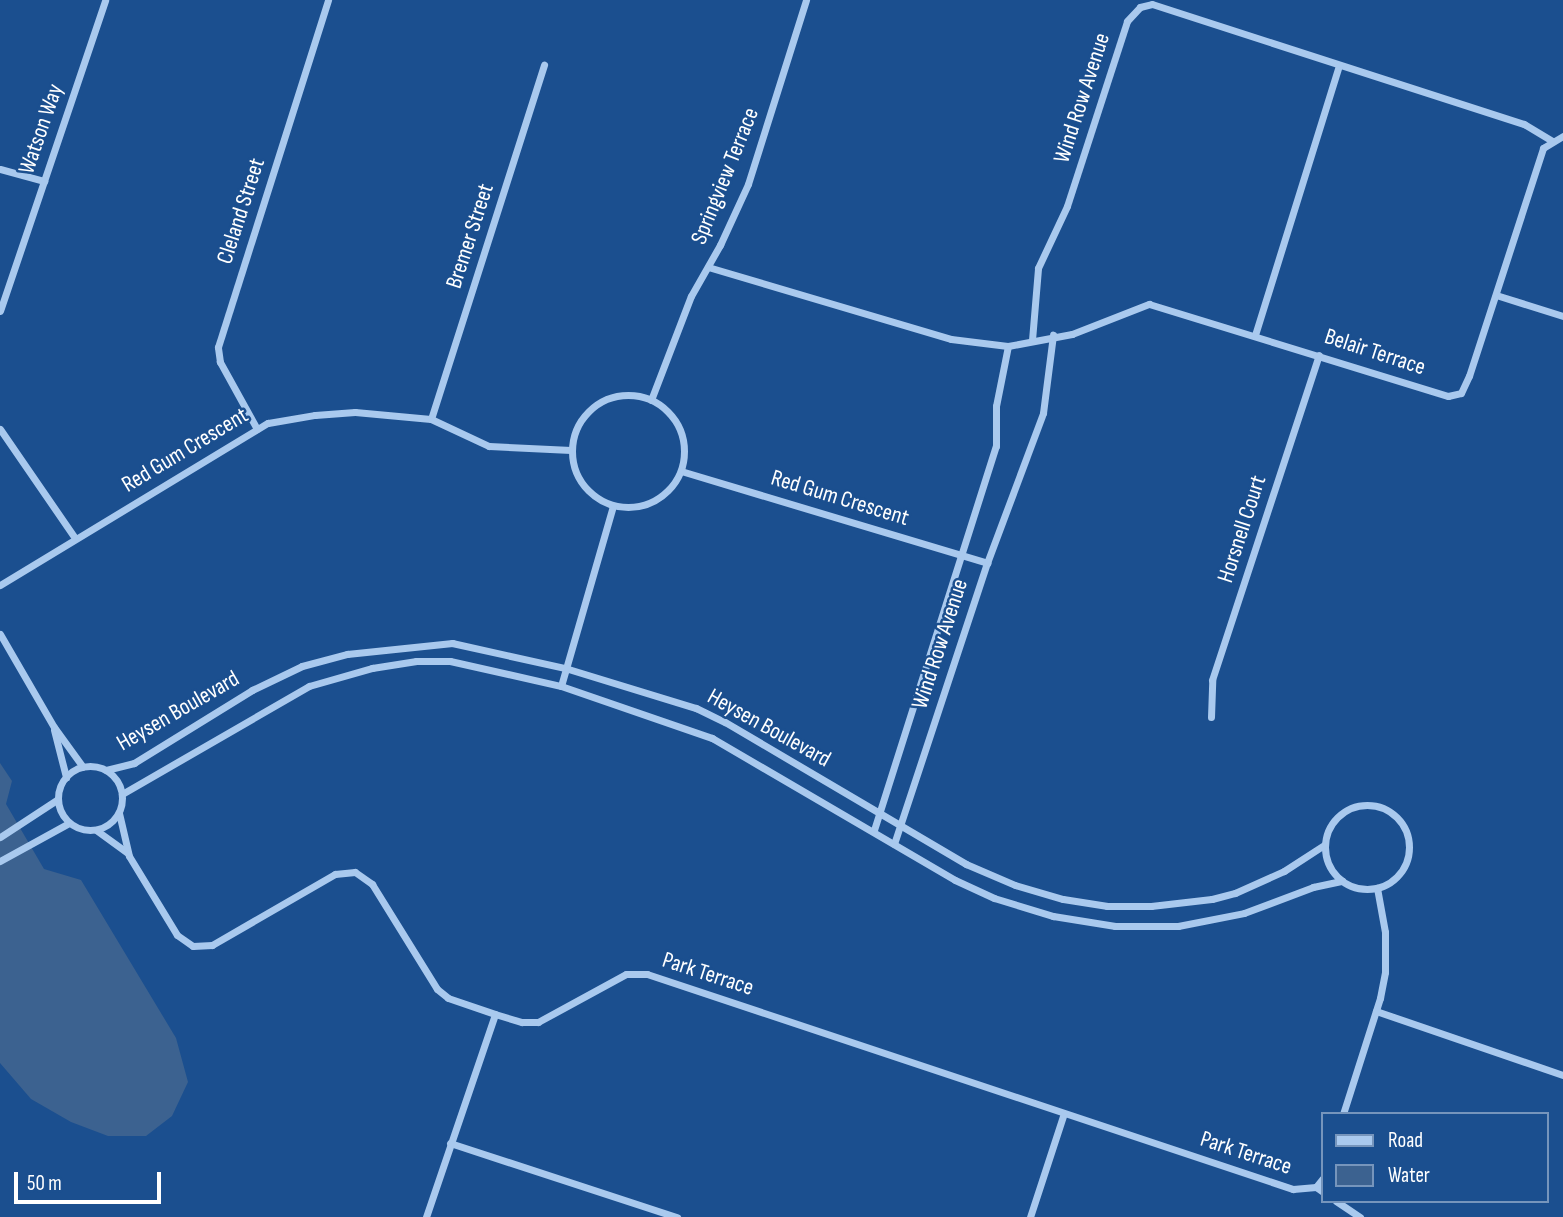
<!DOCTYPE html>
<style>
body{margin:0}
#map{position:relative;width:1563px;height:1217px;overflow:hidden;background:#1b4f8f;font-family:"Sofia Sans Condensed",sans-serif}
div>[style]{position:absolute}
.water>*{inset:0;background:#3c6290}
.street>*{height:7px;margin:-3.5px;padding:0 3.5px;transform-origin:3.5px;border-radius:3.5px;background:#a9c9ee}
.street>.ring{margin:-3.5px;padding:0;box-sizing:content-box;background:none;border:7px solid #a9c9ee;border-radius:50%}
span{translate:-50% -50%;white-space:nowrap;text-align:center;line-height:1.15;-webkit-text-stroke:5px #1b4f8f;paint-order:stroke}
.street-label{font-size:23px;color:#fff}
.legend{position:absolute;left:1321px;top:1112px;width:228px;height:91px;box-sizing:border-box;background:#1b4f8f;border:2px solid #7695bc;margin:0;padding:9px 12px;list-style:none;font-size:21px;color:#fff}
.legend li{display:flex;align-items:center;gap:14px;height:35px}
.legend b{width:35px;border:2px solid #7695bc}
.scale{position:absolute;left:14px;top:1172px;width:147px;height:32px;box-sizing:border-box;border:4px solid #fff;border-top:0;padding-left:9px;font-size:21px;line-height:24px;white-space:nowrap;color:#fff;-webkit-text-stroke:5px #1b4f8f;paint-order:stroke}
</style>
<div id="map">
<div class="water">
<i style="clip-path:polygon(0 763px,12px 781px,6px 804px,44px 869px,81px 880px,176px 1038px,188px 1082px,172px 1116px,146px 1136px,108px 1136px,71px 1122px,31px 1099px,0 1063px)"></i>
</div>
<div class="street">
<i style="left:0;top:169px;width:46px;rotate:15.3deg"></i>
<i style="left:708px;top:267px;width:253px;rotate:16.5deg"></i>
<i style="left:951px;top:339px;width:57px;rotate:7deg"></i>
<i style="left:1008px;top:346px;width:65px;rotate:-10.6deg"></i>
<i style="left:1072px;top:334px;width:83px;rotate:-21.3deg"></i>
<i style="left:1149px;top:304px;width:313px;rotate:17.1deg"></i>
<i style="left:1448px;top:396px;width:13px;rotate:-13deg"></i>
<i style="left:1461px;top:393px;width:19px;rotate:-65deg"></i>
<i style="left:1469px;top:376px;width:240px;rotate:-72deg"></i>
<i style="left:1543px;top:148px;width:23px;rotate:-31deg"></i>
<i style="left:1496px;top:295px;width:70px;rotate:17.4deg"></i>
<i style="left:0;top:311px;width:328px;rotate:-71.3deg"></i>
<i style="left:1255px;top:335px;width:282px;rotate:-72.7deg"></i>
<i style="left:1032px;top:340px;width:72px;rotate:-85.2deg"></i>
<i style="left:1038px;top:268px;width:68px;rotate:-64.9deg"></i>
<i style="left:1067px;top:206px;width:194px;rotate:-72deg"></i>
<i style="left:1127px;top:21px;width:19px;rotate:-47deg"></i>
<i style="left:1140px;top:7px;width:12px;rotate:-14deg"></i>
<i style="left:1152px;top:4px;width:391px;rotate:17.9deg"></i>
<i style="left:1524px;top:124px;width:33px;rotate:31deg"></i>
<i class="ring" style="left:572px;top:395px;width:105px;height:105px"></i>
<i style="left:651px;top:400px;width:111px;rotate:-69deg"></i>
<i style="left:691px;top:296px;width:59px;rotate:-60.4deg"></i>
<i style="left:720px;top:245px;width:67px;rotate:-65.3deg"></i>
<i style="left:748px;top:184px;width:193px;rotate:-72.5deg"></i>
<i style="left:431px;top:419px;width:372px;rotate:-72.3deg"></i>
<i style="left:0;top:429px;width:132px;rotate:55.5deg"></i>
<i style="left:257px;top:429px;width:77px;rotate:-118.9deg"></i>
<i style="left:220px;top:362px;width:15px;rotate:-98deg"></i>
<i style="left:218px;top:347px;width:364px;rotate:-72.4deg"></i>
<i style="left:681px;top:471px;width:320px;rotate:16.7deg"></i>
<i style="left:0;top:585px;width:313px;rotate:-31.2deg"></i>
<i style="left:268px;top:423px;width:48px;rotate:-9.7deg"></i>
<i style="left:315px;top:415px;width:40px;rotate:-4.3deg"></i>
<i style="left:355px;top:412px;width:76px;rotate:5.3deg"></i>
<i style="left:431px;top:419px;width:64px;rotate:25deg"></i>
<i style="left:489px;top:446px;width:82px;rotate:2.8deg"></i>
<i style="left:0;top:634px;width:108px;rotate:59.9deg"></i>
<i style="left:54px;top:727px;width:49px;rotate:54.1deg"></i>
<i style="left:561px;top:686px;width:187px;rotate:-73.9deg"></i>
<i style="left:1211px;top:717px;width:37px;rotate:-88deg"></i>
<i style="left:1212px;top:680px;width:342px;rotate:-71.8deg"></i>
<i style="left:54px;top:730px;width:49px;rotate:75.7deg"></i>
<i class="ring" style="left:58px;top:766px;width:57px;height:57px"></i>
<i style="left:106px;top:770px;width:29px;rotate:-14deg"></i>
<i style="left:134px;top:763px;width:139px;rotate:-31.7deg"></i>
<i style="left:252px;top:690px;width:55px;rotate:-25.6deg"></i>
<i style="left:302px;top:666px;width:47px;rotate:-14.9deg"></i>
<i style="left:347px;top:654px;width:106px;rotate:-6deg"></i>
<i style="left:452px;top:643px;width:116px;rotate:12.5deg"></i>
<i style="left:565px;top:668px;width:137px;rotate:17deg"></i>
<i style="left:696px;top:708px;width:32px;rotate:26deg"></i>
<i style="left:725px;top:722px;width:280px;rotate:30.5deg"></i>
<i style="left:966px;top:864px;width:53px;rotate:23.2deg"></i>
<i style="left:1015px;top:885px;width:50px;rotate:16.3deg"></i>
<i style="left:1063px;top:899px;width:45px;rotate:9deg"></i>
<i style="left:1107px;top:906px;width:44px"></i>
<i style="left:1151px;top:906px;width:61px;rotate:-6.5deg"></i>
<i style="left:1212px;top:899px;width:24px;rotate:-15deg"></i>
<i style="left:1235px;top:893px;width:54px;rotate:-24.2deg"></i>
<i style="left:1284px;top:871px;width:48px;rotate:-33deg"></i>
<i style="left:122px;top:794px;width:216px;rotate:-30deg"></i>
<i style="left:309px;top:686px;width:66px;rotate:-15.9deg"></i>
<i style="left:372px;top:668px;width:45px;rotate:-9deg"></i>
<i style="left:416px;top:661px;width:34px"></i>
<i style="left:450px;top:661px;width:114px;rotate:12.7deg"></i>
<i style="left:561px;top:686px;width:160px;rotate:19deg"></i>
<i style="left:712px;top:738px;width:281px;rotate:30.3deg"></i>
<i style="left:955px;top:880px;width:43px;rotate:24.8deg"></i>
<i style="left:994px;top:898px;width:62px;rotate:17deg"></i>
<i style="left:1053px;top:916px;width:63px;rotate:9.2deg"></i>
<i style="left:1115px;top:926px;width:63px"></i>
<i style="left:1178px;top:926px;width:67px;rotate:-11.1deg"></i>
<i style="left:1244px;top:913px;width:74px;rotate:-20.6deg"></i>
<i style="left:1313px;top:887px;width:30px;rotate:-12deg"></i>
<i class="ring" style="left:1325px;top:805px;width:77px;height:77px"></i>
<i style="left:119px;top:813px;width:44px;rotate:76.9deg"></i>
<i style="left:129px;top:856px;width:92px;rotate:58.7deg"></i>
<i style="left:177px;top:935px;width:19px;rotate:35deg"></i>
<i style="left:193px;top:946px;width:19px;rotate:-3deg"></i>
<i style="left:212px;top:945px;width:142px;rotate:-30deg"></i>
<i style="left:335px;top:874px;width:20px;rotate:-6deg"></i>
<i style="left:355px;top:872px;width:21px;rotate:35deg"></i>
<i style="left:372px;top:884px;width:123px;rotate:58.2deg"></i>
<i style="left:437px;top:989px;width:14px;rotate:39deg"></i>
<i style="left:448px;top:998px;width:50px;rotate:18.8deg"></i>
<i style="left:495px;top:1014px;width:28px;rotate:17deg"></i>
<i style="left:522px;top:1022px;width:16px"></i>
<i style="left:538px;top:1022px;width:100px;rotate:-28.6deg"></i>
<i style="left:626px;top:974px;width:21px"></i>
<i style="left:647px;top:974px;width:681px;rotate:18.41deg"></i>
<i style="left:1293px;top:1189px;width:23px;rotate:-5deg"></i>
<i style="left:1316px;top:1187px;width:9px;rotate:36deg"></i>
<i style="left:96px;top:830px;width:39px;rotate:36deg"></i>
<i style="left:874px;top:830px;width:403px;rotate:-72.4deg"></i>
<i style="left:996px;top:446px;width:40px;rotate:-90deg"></i>
<i style="left:996px;top:406px;width:61px;rotate:-78.7deg"></i>
<i style="left:0;top:837px;width:69px;rotate:-33.2deg"></i>
<i style="left:894px;top:844px;width:296px;rotate:-71.7deg"></i>
<i style="left:987px;top:563px;width:160px;rotate:-69.5deg"></i>
<i style="left:1043px;top:413px;width:79px;rotate:-82.7deg"></i>
<i style="left:0;top:861px;width:79px;rotate:-28.8deg"></i>
<i style="left:1376px;top:1011px;width:198px;rotate:18.9deg"></i>
<i style="left:1343px;top:1114px;width:122px;rotate:-72.3deg"></i>
<i style="left:1380px;top:998px;width:26px;rotate:-79deg"></i>
<i style="left:1385px;top:972px;width:40px;rotate:-90deg"></i>
<i style="left:1385px;top:932px;width:45px;rotate:-100.3deg"></i>
<i style="left:450px;top:1143px;width:239px;rotate:18.1deg"></i>
<i style="left:1316px;top:1187px;width:11px;rotate:-52deg"></i>
<i style="left:1336px;top:1201px;width:29px;rotate:34deg"></i>
<i style="left:426px;top:1217px;width:214px;rotate:-71.2deg"></i>
<i style="left:1030px;top:1217px;width:109px;rotate:-71.9deg"></i>
</div>
<div class="street-label">
<span style="left:1082px;top:98px;rotate:-72deg">Wind Row Avenue</span>
<span style="left:41px;top:129px;rotate:-71deg">Watson Way</span>
<span style="left:725px;top:176px;rotate:-68deg">Springview Terrace</span>
<span style="left:241px;top:211px;rotate:-72deg">Cleland Street</span>
<span style="left:470px;top:236px;rotate:-72deg">Bremer Street</span>
<span style="left:1375px;top:352px;rotate:18deg">Belair Terrace</span>
<span style="left:185px;top:450px;rotate:-31deg">Red Gum Crescent</span>
<span style="left:840px;top:498px;rotate:17deg">Red Gum Crescent</span>
<span style="left:1242px;top:529px;rotate:-72deg">Horsnell Court</span>
<span style="left:940px;top:644px;rotate:-72deg">Wind Row Avenue</span>
<span style="left:178px;top:711px;rotate:-30deg">Heysen Boulevard</span>
<span style="left:769px;top:728px;rotate:29deg">Heysen Boulevard</span>
<span style="left:708px;top:974px;rotate:18deg">Park Terrace</span>
<span style="left:1246px;top:1153px;rotate:18deg">Park Terrace</span>
</div>
<ul class="legend">
<li><b style="height:9px;background:#a9c9ee"></b>Road</li>
<li><b style="height:19px;background:#3c6290"></b>Water</li>
</ul>
<div class="scale">50 m</div>
</div>
